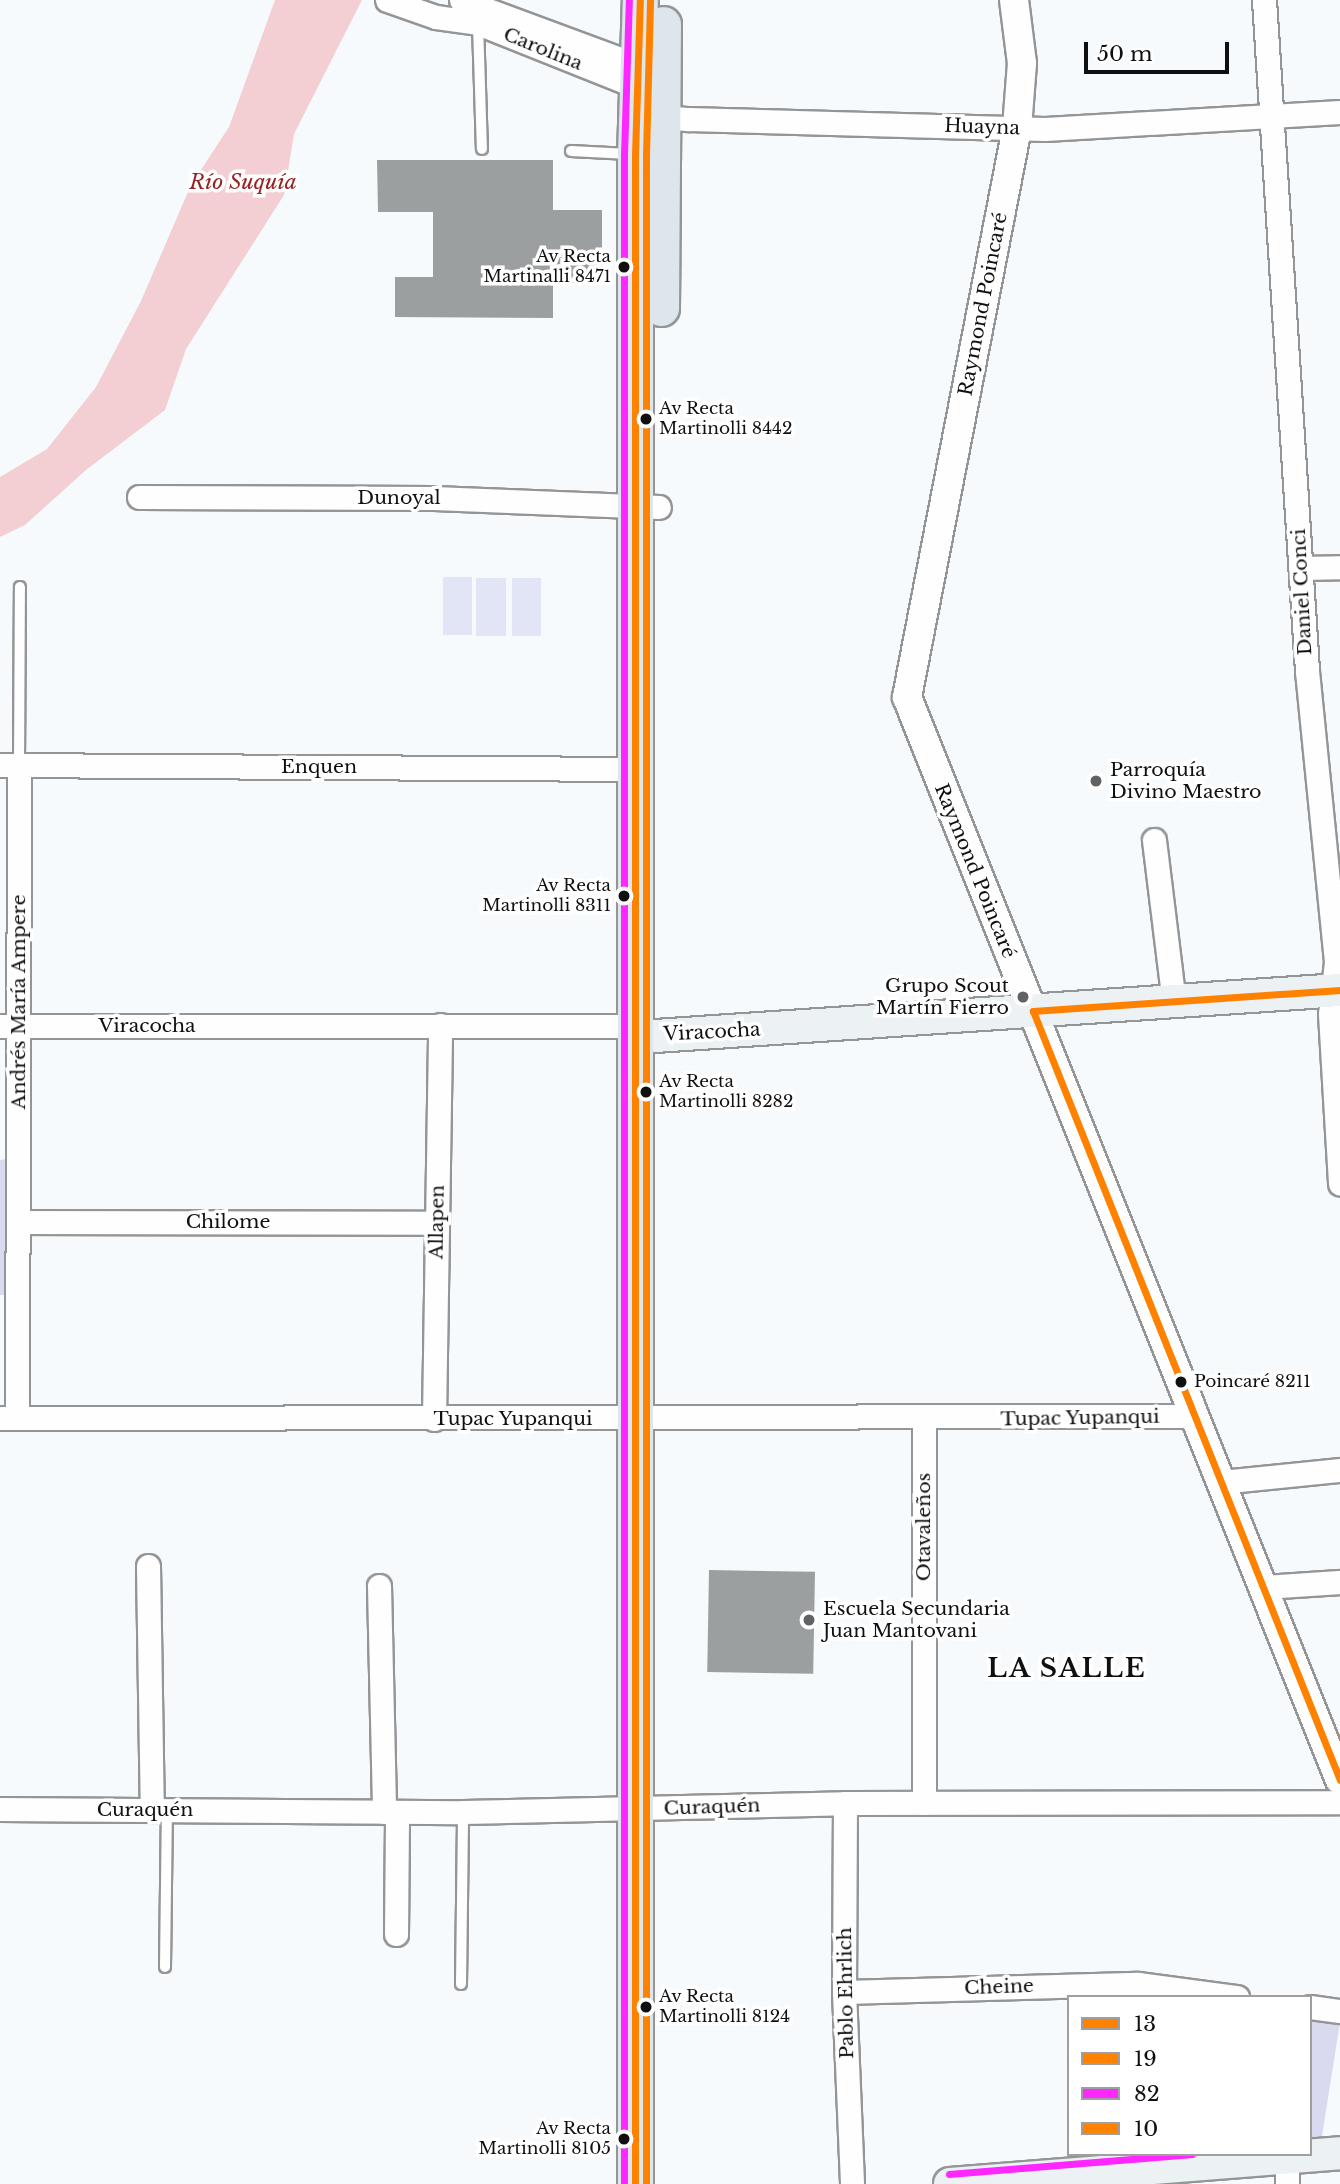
<!DOCTYPE html>
<meta charset="utf-8">
<style>
body{margin:0}
#map{position:relative;width:1340px;height:2184px;overflow:hidden;background:#f6fafc;font-family:"Libre Baskerville",serif}
div>[style]{position:absolute}
.green>*{inset:0;background:#d9daf0;transform-origin:0 0}
.pitch>*{inset:0;background:#e2e5f5;transform-origin:0 0}
.water>*{inset:0;background:#f3cfd3}
.building>*{inset:0;background:#9b9fa0;transform-origin:0 0}
.roads{filter:drop-shadow(2px 0 #949596) drop-shadow(-2px 0 #949596) drop-shadow(0 2px #949596) drop-shadow(0 -2px #949596)}
.service>*{height:10px;margin:-5px;padding:0 5px;transform-origin:5px;border-radius:5px;background:#fefeff}
.minor>*{height:23px;margin:-11.5px;padding:0 11.5px;transform-origin:11.5px;border-radius:11.5px;background:#fefeff}
.tertiary>*{height:28px;margin:-14px;padding:0 14px;transform-origin:14px;border-radius:14px;background:#fefeff}
.secondary>*{height:32px;margin:-16px;padding:0 16px;transform-origin:16px;border-radius:16px;background:#ecf1f4}
.primary>*{height:35px;margin:-17.5px;padding:0 17.5px;transform-origin:17.5px;border-radius:17.5px;background:#dce6eb}
.bus-1>*{height:7px;margin:-3.5px;padding:0 3.5px;transform-origin:3.5px;border-radius:3.5px;background:#ff8100}
.bus-2>*{height:7px;margin:-3.5px;padding:0 3.5px;transform-origin:3.5px;border-radius:3.5px;background:#ff8100}
.bus-3>*{height:7px;margin:-3.5px;padding:0 3.5px;transform-origin:3.5px;border-radius:3.5px;background:#fe27ff}
.bus-4>*{height:7px;margin:-3.5px;padding:0 3.5px;transform-origin:3.5px;border-radius:3.5px;background:#ff8100}
.dots>*{width:19px;height:19px;translate:-50% -50%;box-sizing:border-box;border:4px solid #fff;border-radius:50%}
span{translate:-50% -50%;white-space:nowrap;text-align:center;line-height:1.15;-webkit-text-stroke:7px #fff;paint-order:stroke}
.bus-label{font-size:17px;color:#101010}
.right{translate:-100% -50%;text-align:right}
.left{translate:0 -50%;text-align:left}
.street-label{font-size:19px;color:#101010}
.poi-label{font-size:19px;color:#101010}
.water-label{font-size:21px;color:#992224;font-style:italic}
.district-label{font-size:26px;color:#101010;font-weight:700;letter-spacing:2px}
.legend{position:absolute;left:1067px;top:1995px;width:245px;height:161px;box-sizing:border-box;background:#fff;border:2px solid #9f9f9f;margin:0;padding:9px 12px;list-style:none;font-size:21px;color:#101010}
.legend li{display:flex;align-items:center;gap:14px;height:35px}
.legend b{width:35px;border:2px solid #9f9f9f}
.scale{position:absolute;left:1084px;top:42px;width:145px;height:32px;box-sizing:border-box;border:4px solid #101010;border-top:0;padding-left:9px;font-size:21px;line-height:24px;white-space:nowrap;color:#101010;-webkit-text-stroke:5px #fff;paint-order:stroke}
</style>
<div id="map">
<div class="green">
<i style="clip-path:polygon(6px 1159px,7px 1295px,0 1295px,0 1160px)"></i>
<i style="left:1310px;top:2020px;width:30px;height:119px;rotate:9deg"></i>
</div>
<div class="pitch">
<i style="left:443px;top:577px;width:29px;height:58px"></i>
<i style="left:476px;top:578px;width:30px;height:58px"></i>
<i style="left:512px;top:578px;width:29px;height:58px"></i>
</div>
<div class="water">
<i style="clip-path:polygon(275px 0,362px 0,294px 134px,284px 195px,186px 349px,165px 410px,86px 470px,25px 525px,0 537px,0 477px,47px 449px,96px 387px,141px 301px,191px 185px,229px 127px)"></i>
</div>
<div class="building">
<i style="clip-path:polygon(377px 160px,553px 160px,553px 210px,602px 210px,602px 283px,553px 283px,553px 318px,395px 317px,395px 277px,433px 277px,433px 212px,378px 212px)"></i>
<i style="left:709px;top:1570px;width:106px;height:102px;rotate:1deg"></i>
</div>
<div class="roads">
<div class="service">
<i style="left:478px;top:24px;width:125px;rotate:88.2deg"></i>
<i style="left:571px;top:151px;width:58px;rotate:3deg"></i>
<i style="left:19px;top:765px;width:178px;rotate:-89.7deg"></i>
<i style="left:165px;top:1967px;width:157px;rotate:-89.3deg"></i>
<i style="left:461px;top:1984px;width:172px;rotate:-89.3deg"></i>
</div>
<div class="minor">
<i style="left:387px;top:0;width:52px;rotate:19.1deg"></i>
<i style="left:436px;top:17px;width:42px;rotate:8.1deg"></i>
<i style="left:478px;top:23px;width:172px;rotate:21.8deg"></i>
<i style="left:638px;top:87px;width:10px;rotate:-11deg"></i>
<i style="left:461px;top:0;width:190px;rotate:20.3deg"></i>
<i style="left:1264px;top:0;width:672px;rotate:86.33deg"></i>
<i style="left:1307px;top:671px;width:292px;rotate:84.3deg"></i>
<i style="left:1336px;top:962px;width:52px;rotate:96.6deg"></i>
<i style="left:1330px;top:1014px;width:170px;rotate:86.6deg"></i>
<i style="left:657px;top:107px;width:12px;rotate:55deg"></i>
<i style="left:664px;top:117px;width:25px;rotate:5deg"></i>
<i style="left:689px;top:119px;width:356px;rotate:1.6deg"></i>
<i style="left:1045px;top:129px;width:295px;rotate:-3.3deg"></i>
<i style="left:139px;top:497px;width:295px;rotate:0.2deg"></i>
<i style="left:434px;top:498px;width:225px;rotate:2.3deg"></i>
<i style="left:1301px;top:568px;width:39px;rotate:-1deg"></i>
<i style="left:0;top:765px;width:637px;rotate:0.36deg"></i>
<i style="left:1154px;top:840px;width:163px;rotate:83deg"></i>
<i style="left:0;top:1026px;width:635px"></i>
<i style="left:635px;top:1026px;width:12px;rotate:24deg"></i>
<i style="left:19px;top:1222px;width:418px;rotate:0.1deg"></i>
<i style="left:0;top:1418px;width:1194px;rotate:-0.1deg"></i>
<i style="left:17px;top:1418px;width:653px;rotate:-89.82deg"></i>
<i style="left:434px;top:1419px;width:394px;rotate:-89.1deg"></i>
<i style="left:1221px;top:1482px;width:120px;rotate:-5.8deg"></i>
<i style="left:148px;top:1566px;width:244px;rotate:89.1deg"></i>
<i style="left:379px;top:1586px;width:226px;rotate:88.7deg"></i>
<i style="left:1264px;top:1587px;width:76px;rotate:-3.8deg"></i>
<i style="left:845px;top:1803px;width:189px;rotate:90.3deg"></i>
<i style="left:844px;top:1992px;width:192px;rotate:87.6deg"></i>
<i style="left:924px;top:1803px;width:384px;rotate:-90deg"></i>
<i style="left:0;top:1809px;width:463px;rotate:0.4deg"></i>
<i style="left:463px;top:1812px;width:382px;rotate:-1.3deg"></i>
<i style="left:845px;top:1803px;width:495px;rotate:-0.1deg"></i>
<i style="left:396px;top:1934px;width:122px;rotate:-89.5deg"></i>
<i style="left:844px;top:1992px;width:294px;rotate:-1.6deg"></i>
<i style="left:1138px;top:1984px;width:100px;rotate:7.5deg"></i>
<i style="left:1310px;top:2007px;width:30px;rotate:8deg"></i>
<i style="left:1287px;top:2158px;width:26px;rotate:90deg"></i>
</div>
<div class="tertiary">
<i style="left:1014px;top:0;width:64px;rotate:82.8deg"></i>
<i style="left:1022px;top:63px;width:65px;rotate:94.4deg"></i>
<i style="left:1017px;top:128px;width:580px;rotate:100.94deg"></i>
<i style="left:907px;top:697px;width:1166px;rotate:68.21deg"></i>
</div>
<div class="secondary">
<i style="left:655px;top:1036px;width:687px;rotate:-3.84deg"></i>
<i style="left:950px;top:2184px;width:391px;rotate:-4.5deg"></i>
</div>
<div class="primary">
<i style="left:661px;top:308px;width:284px;rotate:-89.6deg"></i>
<i style="left:635px;top:2184px;width:2029px;rotate:-90deg"></i>
<i style="left:635px;top:155px;width:155px;rotate:-88.2deg"></i>
</div>
</div>
<div class="bus-1">
<i style="left:635px;top:2184px;width:2029px;rotate:-90deg"></i>
<i style="left:635px;top:155px;width:155px;rotate:-88.2deg"></i>
</div>
<div class="bus-2">
<i style="left:646px;top:2184px;width:2029px;rotate:-90deg"></i>
<i style="left:646px;top:155px;width:155px;rotate:-88.5deg"></i>
</div>
<div class="bus-3">
<i style="left:949px;top:2174px;width:244px;rotate:-4.7deg"></i>
<i style="left:624px;top:2184px;width:2029px;rotate:-90deg"></i>
<i style="left:624px;top:155px;width:155px;rotate:-88.2deg"></i>
</div>
<div class="bus-4">
<i style="left:1340px;top:990px;width:308px;rotate:176.1deg"></i>
<i style="left:1033px;top:1011px;width:828px;rotate:68.24deg"></i>
</div>
<div class="dots">
<i style="left:624px;top:267px;background:#101010"></i>
<i style="left:646px;top:419px;background:#101010"></i>
<i style="left:1096px;top:781px;background:#606263"></i>
<i style="left:624px;top:896px;background:#101010"></i>
<i style="left:1023px;top:997px;background:#606263"></i>
<i style="left:646px;top:1092px;background:#101010"></i>
<i style="left:1181px;top:1382px;background:#101010"></i>
<i style="left:809px;top:1620px;background:#606263"></i>
<i style="left:646px;top:2007px;background:#101010"></i>
<i style="left:624px;top:2139px;background:#101010"></i>
</div>
<div class="bus-label">
<span class="right" style="left:611px;top:267px">Av Recta<br>Martinalli 8471</span>
<span class="left" style="left:659px;top:419px">Av Recta<br>Martinolli 8442</span>
<span class="right" style="left:611px;top:896px">Av Recta<br>Martinolli 8311</span>
<span class="left" style="left:659px;top:1092px">Av Recta<br>Martinolli 8282</span>
<span class="left" style="left:1194px;top:1382px">Poincaré 8211</span>
<span class="left" style="left:659px;top:2007px">Av Recta<br>Martinolli 8124</span>
<span class="right" style="left:611px;top:2139px">Av Recta<br>Martinolli 8105</span>
</div>
<div class="street-label">
<span style="left:543px;top:49px;rotate:22deg">Carolina</span>
<span style="left:982px;top:127px;rotate:2deg">Huayna</span>
<span style="left:983px;top:304px;rotate:-79deg">Raymond Poincaré</span>
<span style="left:399px;top:498px">Dunoyal</span>
<span style="left:1302px;top:592px;rotate:-93deg">Daniel Conci</span>
<span style="left:319px;top:767px">Enquen</span>
<span style="left:975px;top:871px;rotate:68deg">Raymond Poincaré</span>
<span style="left:19px;top:1002px;rotate:-90deg">Andrés María Ampere</span>
<span style="left:147px;top:1026px">Viracocha</span>
<span style="left:712px;top:1032px;rotate:-3deg">Viracocha</span>
<span style="left:228px;top:1222px">Chilome</span>
<span style="left:437px;top:1222px;rotate:-89deg">Allapen</span>
<span style="left:1080px;top:1418px;rotate:-1deg">Tupac Yupanqui</span>
<span style="left:513px;top:1419px">Tupac Yupanqui</span>
<span style="left:924px;top:1527px;rotate:-90deg">Otavaleños</span>
<span style="left:712px;top:1807px;rotate:-2deg">Curaquén</span>
<span style="left:145px;top:1810px">Curaquén</span>
<span style="left:999px;top:1987px;rotate:-2deg">Cheine</span>
<span style="left:846px;top:1993px;rotate:-91deg">Pablo Ehrlich</span>
</div>
<div class="poi-label">
<span class="left" style="left:1110px;top:781px">Parroquía<br>Divino Maestro</span>
<span class="right" style="left:1009px;top:997px">Grupo Scout<br>Martín Fierro</span>
<span class="left" style="left:823px;top:1620px">Escuela Secundaria<br>Juan Mantovani</span>
</div>
<div class="water-label">
<span style="left:243px;top:182px">Río Suquía</span>
</div>
<div class="district-label">
<span style="left:1067px;top:1669px">LA SALLE</span>
</div>
<ul class="legend">
<li><b style="height:9px;background:#ff8100"></b>13</li>
<li><b style="height:9px;background:#ff8100"></b>19</li>
<li><b style="height:9px;background:#fe27ff"></b>82</li>
<li><b style="height:9px;background:#ff8100"></b>10</li>
</ul>
<div class="scale">50 m</div>
</div>
